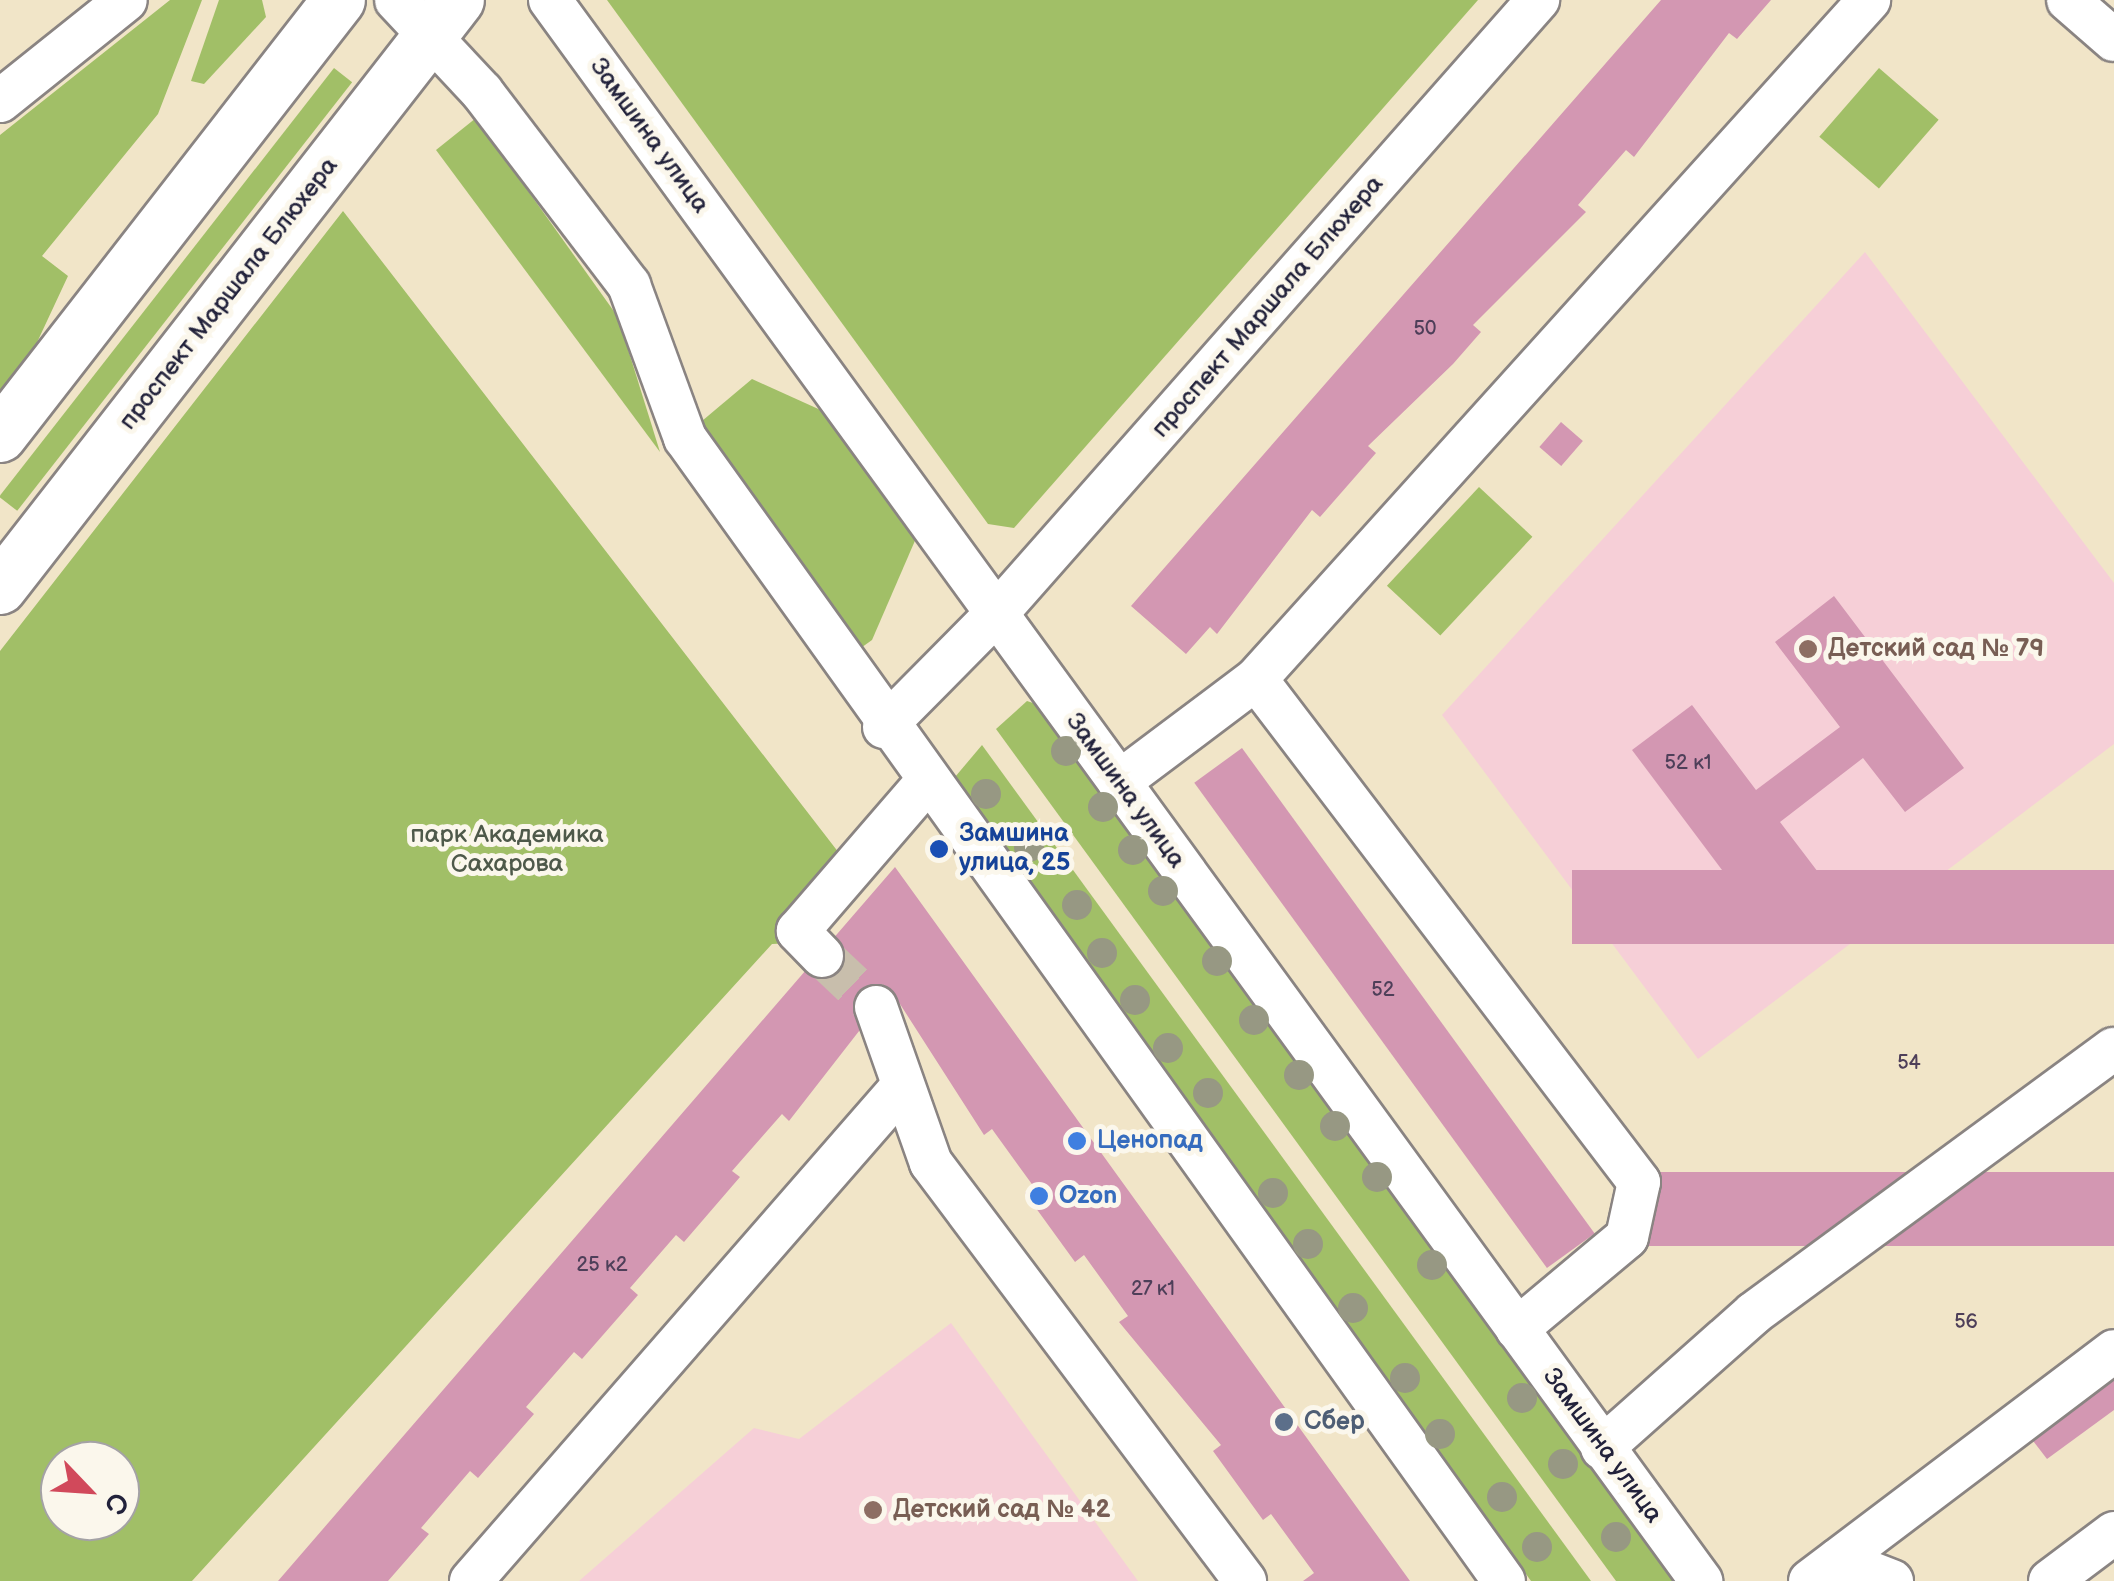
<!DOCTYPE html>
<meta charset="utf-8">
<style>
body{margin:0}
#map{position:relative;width:2114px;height:1581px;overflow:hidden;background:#f1e5c8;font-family:"Balsamiq Sans",sans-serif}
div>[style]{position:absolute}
.built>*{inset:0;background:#f6cfd7}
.green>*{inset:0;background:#a1bf67;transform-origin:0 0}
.building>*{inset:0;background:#d397b2;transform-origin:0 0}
.minor-tunnel>*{height:42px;margin-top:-21px;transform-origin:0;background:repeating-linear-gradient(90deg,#c8beac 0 42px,transparent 0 63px)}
.roads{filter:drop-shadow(2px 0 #8a8482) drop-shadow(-2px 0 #8a8482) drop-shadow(0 2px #8a8482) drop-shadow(0 -2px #8a8482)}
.minor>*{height:42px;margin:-21px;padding:0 21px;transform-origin:21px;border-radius:21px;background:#fff}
.major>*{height:52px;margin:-26px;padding:0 26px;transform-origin:26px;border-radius:26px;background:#fff}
.trees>*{width:30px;height:30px;margin:-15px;border-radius:50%;background:#979883}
.dots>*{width:28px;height:28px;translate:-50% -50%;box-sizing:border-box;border:5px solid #fbf7ec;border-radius:50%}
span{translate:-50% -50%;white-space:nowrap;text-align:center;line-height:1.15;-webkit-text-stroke:10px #fbf7ec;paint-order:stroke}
.number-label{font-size:20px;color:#4e3f59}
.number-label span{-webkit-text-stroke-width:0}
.street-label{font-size:25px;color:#22223b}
.education-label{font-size:25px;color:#785e54;font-weight:700}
.left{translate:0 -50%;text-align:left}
.transit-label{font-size:25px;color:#164399;font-weight:700}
.park-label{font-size:25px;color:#4e594a}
.shop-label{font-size:25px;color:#366cbe;font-weight:700}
.service-label{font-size:25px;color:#4e5e75;font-weight:700}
.north{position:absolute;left:40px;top:1441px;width:100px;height:100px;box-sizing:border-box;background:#fbf7ec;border:2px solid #a4a2a5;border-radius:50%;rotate:115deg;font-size:28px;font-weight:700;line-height:40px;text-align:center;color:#22223b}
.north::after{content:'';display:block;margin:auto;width:35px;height:45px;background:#d1495b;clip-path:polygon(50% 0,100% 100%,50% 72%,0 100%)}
</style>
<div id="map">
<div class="built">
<i style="clip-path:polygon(1865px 252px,2114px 583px,2114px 744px,1698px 1059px,1442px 715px)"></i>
<i style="clip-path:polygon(951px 1323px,1138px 1581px,579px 1581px,754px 1428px,799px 1439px)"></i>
</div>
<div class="green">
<i style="clip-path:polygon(170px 0,202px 0,158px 114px,42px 256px,68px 276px,33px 351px,0 393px,0 135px)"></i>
<i style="clip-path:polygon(219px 0,262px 0,266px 17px,204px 84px,191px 81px)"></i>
<i style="clip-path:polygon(607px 0,1478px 0,1014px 528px,988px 524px)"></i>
<i style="left:334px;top:68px;width:23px;height:544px;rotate:38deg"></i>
<i style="left:1879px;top:68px;width:79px;height:91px;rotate:41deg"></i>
<i style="clip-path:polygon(476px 118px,618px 317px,660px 452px,436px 150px)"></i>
<i style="clip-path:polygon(evenodd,343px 211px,856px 875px,793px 943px,772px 944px,192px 1581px,0 1581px,0 651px,343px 211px,60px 1461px,120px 1461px,120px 1521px,60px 1521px,60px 1461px)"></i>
<i style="clip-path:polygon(752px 379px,825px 412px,917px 536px,872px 640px,858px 650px,696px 426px)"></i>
<i style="left:1479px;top:487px;width:73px;height:135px;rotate:43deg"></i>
<i style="clip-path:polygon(1027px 701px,1039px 705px,1677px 1581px,1616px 1581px,996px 729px)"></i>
<i style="clip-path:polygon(982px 745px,1591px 1581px,1531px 1581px,964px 799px,955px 777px)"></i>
</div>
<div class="building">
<i style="clip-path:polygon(1661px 0,1771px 0,1737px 39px,1729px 33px,1634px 157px,1626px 150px,1578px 205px,1586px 212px,1473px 325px,1481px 332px,1453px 364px,1368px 446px,1376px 453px,1320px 517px,1312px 510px,1217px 634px,1210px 627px,1186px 654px,1131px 606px)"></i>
<i style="left:1561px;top:422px;width:29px;height:33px;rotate:41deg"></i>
<i style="clip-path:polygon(1834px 596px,1964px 768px,1905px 812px,1863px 758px,1780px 822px,1821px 876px,1761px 922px,1632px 750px,1692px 705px,1756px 790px,1840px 727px,1775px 642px)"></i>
<i style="left:1242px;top:748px;width:600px;height:59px;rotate:54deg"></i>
<i style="clip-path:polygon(895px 867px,1410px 1581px,1303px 1581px,1314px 1573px,1271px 1514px,1263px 1520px,1213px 1451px,1221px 1445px,1119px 1322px,1128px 1316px,1084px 1255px,1075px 1262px,1025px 1193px,1034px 1187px,992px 1129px,984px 1135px,891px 990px,789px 1121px,782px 1114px,732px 1171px,740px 1177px,684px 1242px,676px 1235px,630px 1288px,638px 1295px,582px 1359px,574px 1352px,526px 1407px,534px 1414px,478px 1478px,470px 1471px,421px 1528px,429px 1534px,388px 1581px,278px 1581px)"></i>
<i style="left:2114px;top:870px;width:74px;height:542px;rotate:90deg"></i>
<i style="left:2114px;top:1172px;width:74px;height:470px;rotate:90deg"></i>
<i style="clip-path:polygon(2114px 1369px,2114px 1410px,2047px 1459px,2027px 1433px)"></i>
</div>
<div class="minor-tunnel">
<i style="left:822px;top:956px;width:74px;rotate:43.4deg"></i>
</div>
<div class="roads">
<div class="minor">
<i style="left:396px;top:0;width:126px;rotate:46.9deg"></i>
<i style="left:482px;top:92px;width:243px;rotate:52.7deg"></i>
<i style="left:629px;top:285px;width:163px;rotate:69.9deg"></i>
<i style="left:685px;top:438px;width:1406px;rotate:54.38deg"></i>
<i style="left:550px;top:0;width:1956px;rotate:53.94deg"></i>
<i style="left:2068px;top:0;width:61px;rotate:41deg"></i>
<i style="left:0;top:101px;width:161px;rotate:-38.7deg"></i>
<i style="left:884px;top:727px;width:161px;rotate:-45.3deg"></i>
<i style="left:997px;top:613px;width:818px;rotate:-48.57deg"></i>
<i style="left:1119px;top:782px;width:171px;rotate:-36.9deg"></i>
<i style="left:822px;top:956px;width:35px;rotate:-134deg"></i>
<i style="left:798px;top:931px;width:194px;rotate:-49.2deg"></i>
<i style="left:876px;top:1007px;width:165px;rotate:70.6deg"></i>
<i style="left:931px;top:1163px;width:523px;rotate:53.09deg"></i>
<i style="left:1517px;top:1329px;width:143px;rotate:-39.9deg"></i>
<i style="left:1627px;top:1237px;width:56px;rotate:-77.7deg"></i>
<i style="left:1639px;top:1182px;width:632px;rotate:-127.29deg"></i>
<i style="left:1256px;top:679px;width:915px;rotate:-47.92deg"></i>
<i style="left:1602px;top:1448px;width:203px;rotate:-41.6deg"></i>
<i style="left:1754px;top:1313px;width:446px;rotate:-36.3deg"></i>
<i style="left:1838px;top:1560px;width:58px;rotate:21.3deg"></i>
<i style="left:471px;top:1581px;width:654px;rotate:-48.9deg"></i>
<i style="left:1810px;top:1581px;width:381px;rotate:-37.1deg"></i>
<i style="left:2050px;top:1581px;width:80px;rotate:-36.9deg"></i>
</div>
<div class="major">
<i style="left:0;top:436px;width:552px;rotate:-52.13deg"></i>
<i style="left:0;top:588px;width:745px;rotate:-52.08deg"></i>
</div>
</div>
<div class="trees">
<i style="left:1066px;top:751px"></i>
<i style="left:986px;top:794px"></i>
<i style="left:1103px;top:807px"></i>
<i style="left:1029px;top:847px"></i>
<i style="left:1133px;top:850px"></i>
<i style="left:1163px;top:891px"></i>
<i style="left:1077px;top:905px"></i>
<i style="left:1102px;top:953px"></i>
<i style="left:1217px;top:961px"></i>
<i style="left:1135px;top:1000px"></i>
<i style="left:1254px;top:1020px"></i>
<i style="left:1168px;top:1048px"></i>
<i style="left:1299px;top:1075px"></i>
<i style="left:1208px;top:1093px"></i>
<i style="left:1335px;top:1126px"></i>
<i style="left:1377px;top:1177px"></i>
<i style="left:1273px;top:1193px"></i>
<i style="left:1308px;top:1244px"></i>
<i style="left:1432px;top:1265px"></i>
<i style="left:1353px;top:1308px"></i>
<i style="left:1405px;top:1378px"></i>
<i style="left:1522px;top:1398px"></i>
<i style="left:1440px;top:1434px"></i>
<i style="left:1563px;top:1464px"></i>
<i style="left:1502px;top:1497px"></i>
<i style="left:1616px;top:1537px"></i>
<i style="left:1537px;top:1547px"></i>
</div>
<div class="dots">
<i style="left:1808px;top:649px;background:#8d6e63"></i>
<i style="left:939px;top:849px;background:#1a4fb4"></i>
<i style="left:1077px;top:1141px;background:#3f7fe0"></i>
<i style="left:1039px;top:1196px;background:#3f7fe0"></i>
<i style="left:1284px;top:1422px;background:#5c6f8a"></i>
<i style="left:873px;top:1510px;background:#8d6e63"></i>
</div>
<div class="number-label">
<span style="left:1425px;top:329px">50</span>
<span style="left:1688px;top:763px">52 к1</span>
<span style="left:1383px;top:990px">52</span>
<span style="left:1909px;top:1063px">54</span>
<span style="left:602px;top:1265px">25 к2</span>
<span style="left:1153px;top:1289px">27 к1</span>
<span style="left:1966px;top:1322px">56</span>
</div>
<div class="street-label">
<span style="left:649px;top:136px;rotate:54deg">Замшина улица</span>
<span style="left:229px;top:294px;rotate:-52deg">проспект Маршала Блюхера</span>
<span style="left:1268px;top:307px;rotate:-49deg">проспект Маршала Блюхера</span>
<span style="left:1125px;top:791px;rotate:54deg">Замшина улица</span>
<span style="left:1602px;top:1446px;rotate:54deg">Замшина улица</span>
</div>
<div class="education-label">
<span class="left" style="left:1828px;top:649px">Детский сад № 79</span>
<span class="left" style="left:893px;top:1510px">Детский сад № 42</span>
</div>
<div class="transit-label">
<span class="left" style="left:959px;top:849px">Замшина<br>улица, 25</span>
</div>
<div class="park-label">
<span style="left:507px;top:850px">парк Академика<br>Сахарова</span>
</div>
<div class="shop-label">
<span class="left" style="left:1097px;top:1141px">Ценопад</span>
<span class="left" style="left:1059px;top:1196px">Ozon</span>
</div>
<div class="service-label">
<span class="left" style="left:1304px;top:1422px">Сбер</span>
</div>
<div class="north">С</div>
</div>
